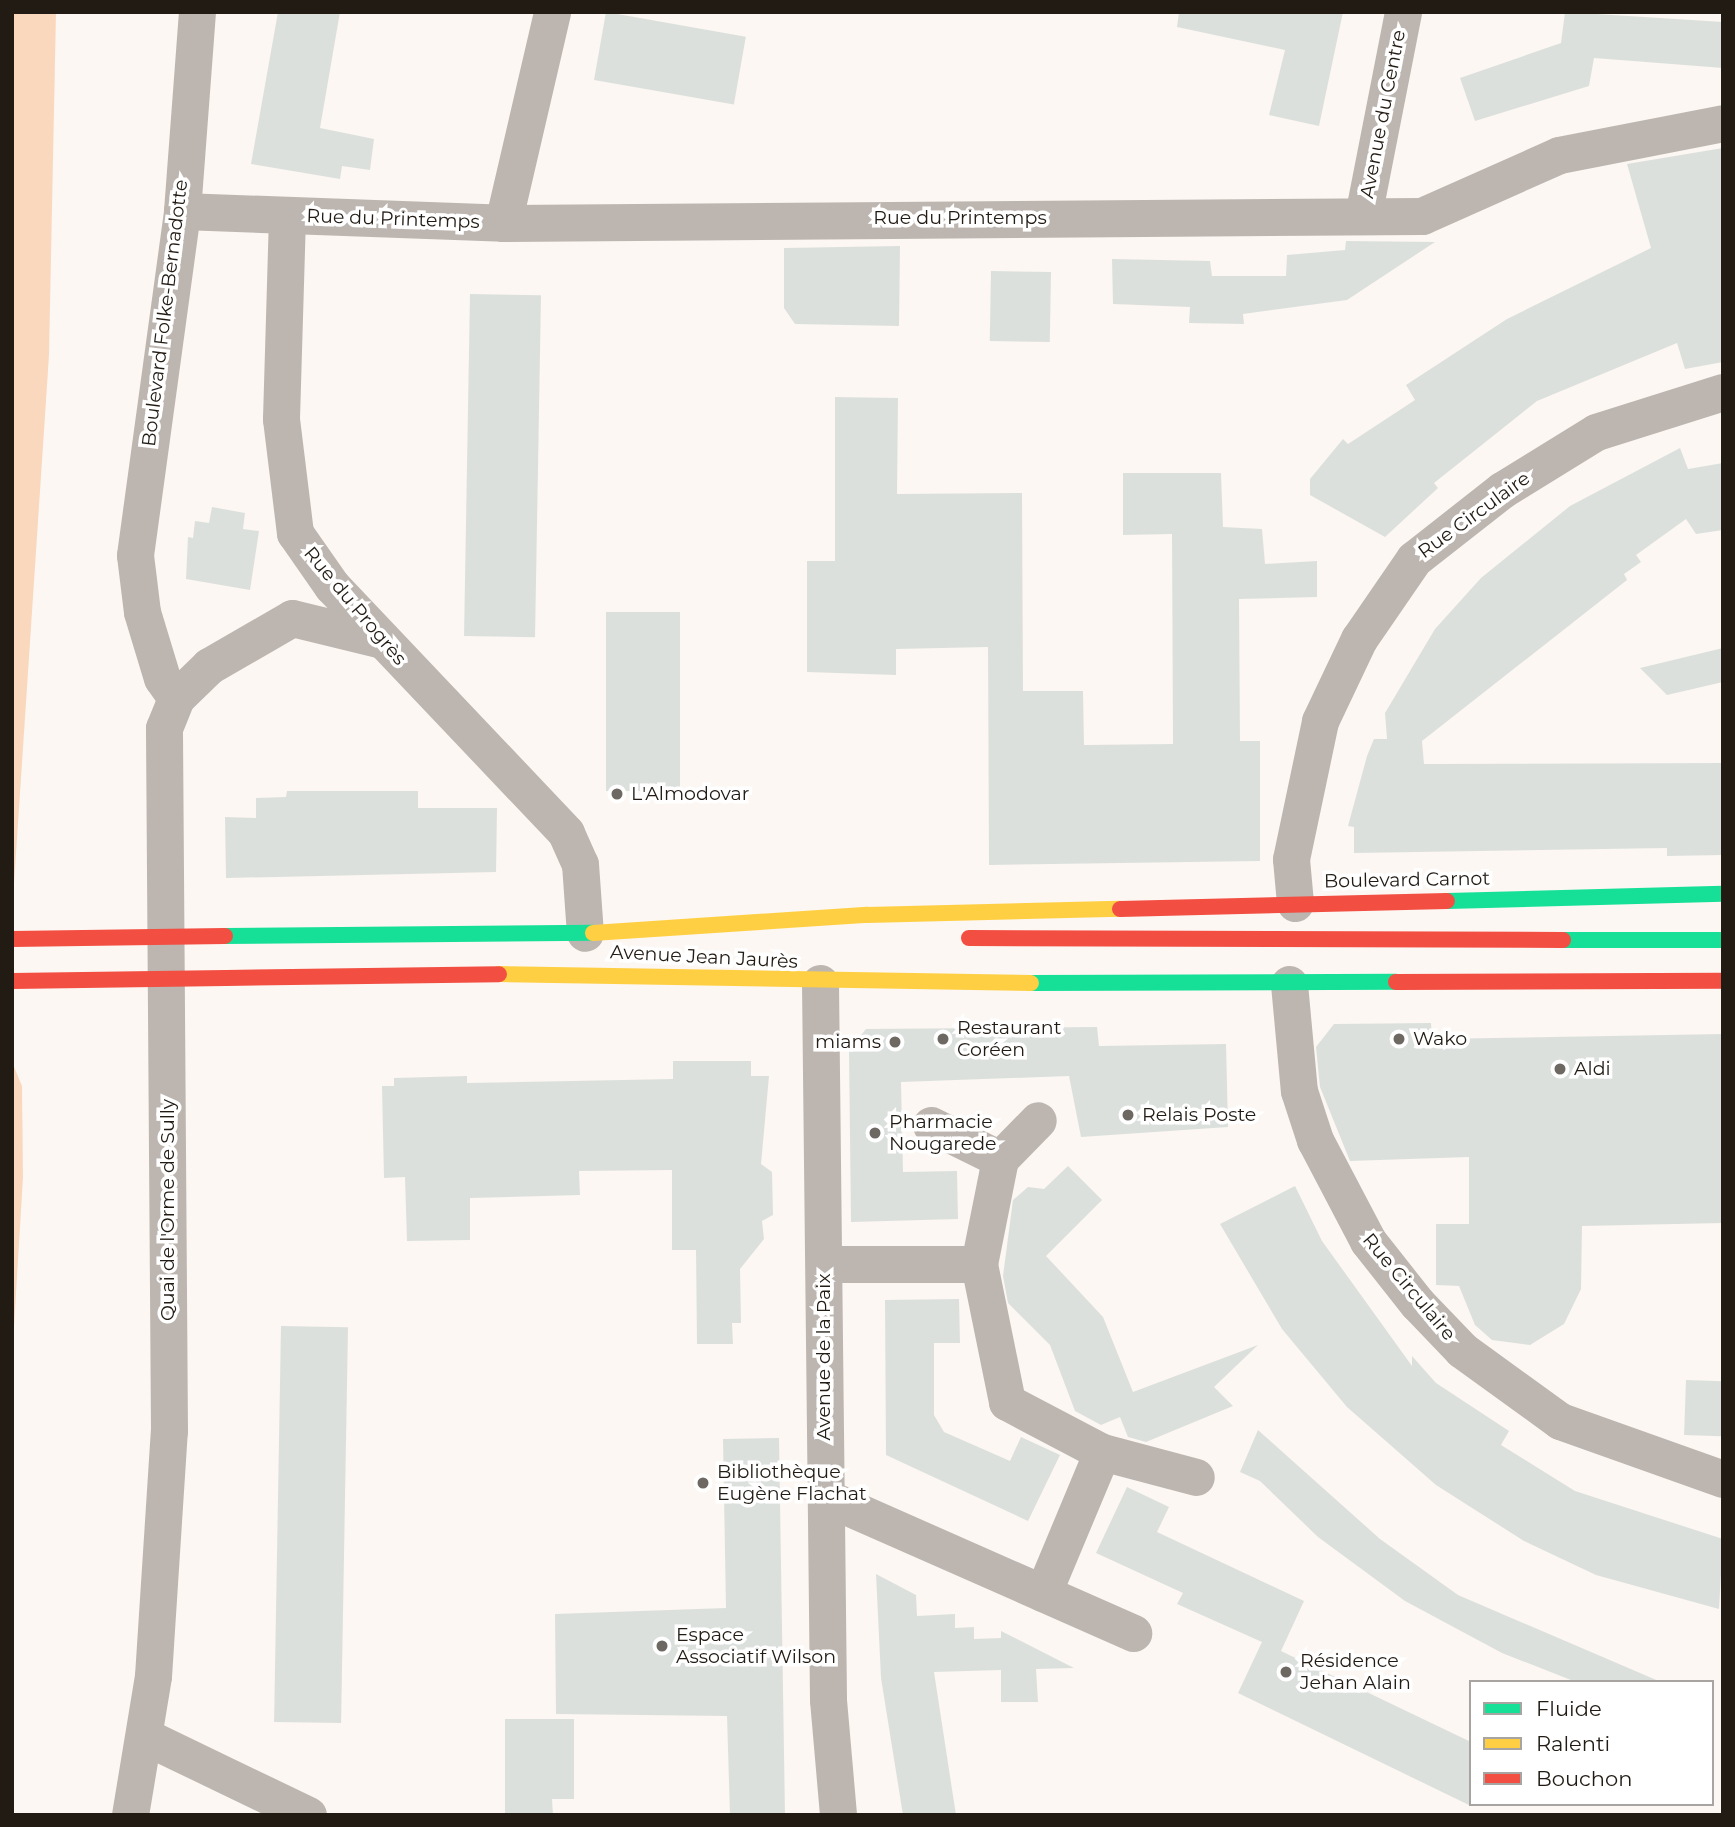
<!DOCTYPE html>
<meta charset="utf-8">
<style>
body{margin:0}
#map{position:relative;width:1735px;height:1827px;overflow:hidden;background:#fcf7f2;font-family:Montserrat,sans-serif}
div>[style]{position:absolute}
.water>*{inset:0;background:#fad8bd}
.building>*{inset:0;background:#dce0dd;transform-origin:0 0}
.street>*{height:37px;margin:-18.5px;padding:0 18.5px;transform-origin:18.5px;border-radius:18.5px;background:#bdb6b0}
.fast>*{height:16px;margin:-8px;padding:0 8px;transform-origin:8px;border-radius:8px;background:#16e098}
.slow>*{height:16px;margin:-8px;padding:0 8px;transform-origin:8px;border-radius:8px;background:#ffcf43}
.jam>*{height:16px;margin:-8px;padding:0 8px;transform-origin:8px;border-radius:8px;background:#f24e42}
.jam-bridge>*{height:16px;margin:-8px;padding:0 8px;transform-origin:8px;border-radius:8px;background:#f24e42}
.dots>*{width:19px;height:19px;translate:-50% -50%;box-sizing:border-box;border:4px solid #fff;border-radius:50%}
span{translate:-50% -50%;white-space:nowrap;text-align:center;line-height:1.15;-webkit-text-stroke:7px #fff;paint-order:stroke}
.street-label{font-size:19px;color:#221b14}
.poi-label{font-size:19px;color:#221b14}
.left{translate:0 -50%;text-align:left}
.right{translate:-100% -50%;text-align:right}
.frame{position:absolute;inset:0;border:14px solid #221b14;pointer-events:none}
.legend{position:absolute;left:1469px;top:1680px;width:245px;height:126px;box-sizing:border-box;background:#fff;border:2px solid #a7a4a1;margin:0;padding:9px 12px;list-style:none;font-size:21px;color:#221b14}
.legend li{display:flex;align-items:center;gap:14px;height:35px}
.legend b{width:35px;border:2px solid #a7a4a1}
</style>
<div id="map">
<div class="water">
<i style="clip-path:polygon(12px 12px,56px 12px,49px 355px,12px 914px)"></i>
<i style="clip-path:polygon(12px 1062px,22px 1086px,23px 1177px,12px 1360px)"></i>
</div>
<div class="building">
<i style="clip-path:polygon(278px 12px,340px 12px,320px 128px,374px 139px,370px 170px,342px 166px,340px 179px,251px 164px)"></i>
<i style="left:606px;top:12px;width:142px;height:69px;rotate:10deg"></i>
<i style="clip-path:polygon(1179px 12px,1343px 12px,1319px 126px,1269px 115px,1285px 50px,1177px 27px)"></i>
<i style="clip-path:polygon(1565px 12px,1723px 22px,1723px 68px,1594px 58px,1589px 86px,1475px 121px,1460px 78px,1561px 43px)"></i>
<i style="clip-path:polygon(1723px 148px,1723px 362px,1685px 369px,1677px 343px,1537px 401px,1434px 483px,1438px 488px,1385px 537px,1310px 495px,1310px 479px,1343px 439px,1348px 444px,1415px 400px,1406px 385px,1507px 319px,1651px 248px,1627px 164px)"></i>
<i style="clip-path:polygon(1346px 241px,1435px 242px,1347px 300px,1243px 314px,1244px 324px,1189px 323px,1190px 307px,1113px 304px,1112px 259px,1210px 261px,1212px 276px,1286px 276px,1287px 255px,1345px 250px)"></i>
<i style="clip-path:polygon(900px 246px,899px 326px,795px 324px,784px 308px,784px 248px)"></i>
<i style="left:991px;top:271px;width:60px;height:70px;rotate:1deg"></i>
<i style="left:470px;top:294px;width:71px;height:342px;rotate:1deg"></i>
<i style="clip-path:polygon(835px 397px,898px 398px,897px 494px,1022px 493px,1023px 691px,1083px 691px,1084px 745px,1173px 744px,1172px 534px,1123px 535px,1123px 473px,1221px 473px,1223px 527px,1262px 529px,1265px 564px,1317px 561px,1317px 597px,1239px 599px,1240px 741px,1260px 741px,1260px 861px,989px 865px,988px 647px,896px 649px,896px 675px,807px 672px,807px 561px,835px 561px)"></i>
<i style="clip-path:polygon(1680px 448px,1688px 469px,1723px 463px,1723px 530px,1696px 534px,1686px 519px,1636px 555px,1641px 562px,1624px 574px,1627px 580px,1422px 741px,1424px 764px,1723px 763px,1723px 855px,1667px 856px,1667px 848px,1354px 853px,1354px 827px,1348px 826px,1367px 756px,1374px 739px,1387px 739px,1385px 713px,1435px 629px,1481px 578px,1570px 506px)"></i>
<i style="clip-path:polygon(212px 507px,245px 513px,243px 529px,259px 531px,250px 590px,186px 579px,188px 537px,193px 538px,195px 521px,209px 523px)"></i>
<i style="left:606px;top:612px;width:74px;height:179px"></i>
<i style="clip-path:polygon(1723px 648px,1723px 682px,1667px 695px,1640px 668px)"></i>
<i style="clip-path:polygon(287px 791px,418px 791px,418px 808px,497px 808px,496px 872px,226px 878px,225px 817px,256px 818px,256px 798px,286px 797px)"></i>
<i style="clip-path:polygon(1431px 1023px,1432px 1039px,1723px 1034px,1723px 1223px,1582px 1226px,1581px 1289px,1564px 1324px,1530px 1345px,1492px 1340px,1475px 1325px,1459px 1286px,1436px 1285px,1436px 1224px,1469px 1224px,1469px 1157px,1350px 1161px,1320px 1087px,1316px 1047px,1334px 1024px)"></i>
<i style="clip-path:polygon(1097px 1027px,1099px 1046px,1226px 1044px,1228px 1127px,1081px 1137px,1069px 1076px,901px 1082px,903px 1172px,957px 1171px,958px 1219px,851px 1222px,849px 1050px,866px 1029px)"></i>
<i style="clip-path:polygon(673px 1061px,751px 1061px,751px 1076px,769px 1076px,761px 1164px,772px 1172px,773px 1215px,762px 1221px,764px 1239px,740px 1269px,741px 1323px,732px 1323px,733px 1344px,697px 1344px,696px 1250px,672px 1250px,672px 1170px,579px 1171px,580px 1195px,470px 1198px,470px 1240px,407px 1241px,405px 1177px,384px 1178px,382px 1086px,394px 1086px,394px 1078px,467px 1076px,467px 1083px,673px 1079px)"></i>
<i style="clip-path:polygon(1068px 1166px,1102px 1200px,1046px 1256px,1103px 1317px,1133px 1392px,1258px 1345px,1214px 1387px,1233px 1406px,1146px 1442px,1128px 1437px,1120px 1417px,1101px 1425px,1075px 1411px,1050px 1345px,1008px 1303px,1003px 1276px,1013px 1200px,1028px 1187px,1044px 1189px)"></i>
<i style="clip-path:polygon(1295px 1186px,1322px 1241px,1412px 1366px,1412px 1356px,1436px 1383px,1509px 1431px,1501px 1445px,1575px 1491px,1723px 1539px,1719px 1609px,1596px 1575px,1524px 1541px,1436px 1485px,1347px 1407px,1282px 1329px,1220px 1224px)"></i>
<i style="clip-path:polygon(959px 1299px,960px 1343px,934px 1343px,934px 1415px,944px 1432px,1010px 1461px,1021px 1437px,1060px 1455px,1028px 1521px,886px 1455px,885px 1300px)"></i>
<i style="left:281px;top:1326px;width:67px;height:396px;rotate:1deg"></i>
<i style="left:1686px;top:1380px;width:37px;height:55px;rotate:2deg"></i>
<i style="clip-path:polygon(1258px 1430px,1380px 1539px,1458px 1595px,1661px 1682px,1576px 1682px,1502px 1653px,1405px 1601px,1318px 1537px,1260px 1481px,1240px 1472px)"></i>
<i style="clip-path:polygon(779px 1438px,785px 1815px,730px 1815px,727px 1716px,556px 1714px,555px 1614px,726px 1608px,723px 1439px)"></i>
<i style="clip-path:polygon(1127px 1487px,1169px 1507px,1157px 1532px,1304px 1601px,1281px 1651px,1471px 1742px,1471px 1806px,1238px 1693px,1262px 1642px,1177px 1604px,1183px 1593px,1096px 1553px)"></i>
<i style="clip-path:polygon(876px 1574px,916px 1595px,917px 1616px,955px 1614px,955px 1628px,974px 1627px,974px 1639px,1001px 1638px,1001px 1631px,1074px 1668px,1036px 1669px,1038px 1702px,1001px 1702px,1001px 1670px,934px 1672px,956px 1815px,903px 1815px,881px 1678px)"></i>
<i style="clip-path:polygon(505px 1719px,574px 1719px,574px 1799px,552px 1799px,553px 1815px,505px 1815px)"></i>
</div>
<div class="street">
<i style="left:182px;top:211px;width:321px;rotate:2.1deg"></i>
<i style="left:503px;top:223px;width:919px;rotate:-0.44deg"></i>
<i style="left:1422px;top:216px;width:150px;rotate:-24deg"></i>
<i style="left:1559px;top:155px;width:167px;rotate:-11deg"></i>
<i style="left:287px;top:216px;width:203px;rotate:91.7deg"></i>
<i style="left:281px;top:419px;width:115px;rotate:83deg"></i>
<i style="left:295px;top:533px;width:65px;rotate:55.1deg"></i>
<i style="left:332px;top:586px;width:340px;rotate:46.5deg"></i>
<i style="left:566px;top:833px;width:34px;rotate:66deg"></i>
<i style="left:580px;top:864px;width:69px;rotate:85.9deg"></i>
<i style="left:1363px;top:216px;width:208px;rotate:-78.9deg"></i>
<i style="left:503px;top:223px;width:217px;rotate:-76.9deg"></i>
<i style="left:176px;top:698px;width:24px;rotate:-125deg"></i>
<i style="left:162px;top:678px;width:69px;rotate:-106.9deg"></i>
<i style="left:142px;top:612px;width:57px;rotate:-97deg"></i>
<i style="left:135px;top:555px;width:347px;rotate:-82.2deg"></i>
<i style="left:182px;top:211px;width:200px;rotate:-85.7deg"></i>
<i style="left:1295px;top:903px;width:44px;rotate:-95.2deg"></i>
<i style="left:1291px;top:859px;width:141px;rotate:-78.1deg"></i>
<i style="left:1320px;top:721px;width:91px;rotate:-64.6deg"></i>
<i style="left:1359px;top:639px;width:97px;rotate:-55.5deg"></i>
<i style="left:1414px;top:559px;width:112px;rotate:-38.1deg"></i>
<i style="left:1502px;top:490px;width:110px;rotate:-31.7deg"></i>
<i style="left:1596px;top:432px;width:133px;rotate:-17.5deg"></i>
<i style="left:820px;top:983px;width:717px;rotate:89.36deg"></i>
<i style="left:828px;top:1700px;width:115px;rotate:85deg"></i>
<i style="left:1289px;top:984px;width:107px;rotate:84.7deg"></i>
<i style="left:1299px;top:1091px;width:52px;rotate:71.9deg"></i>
<i style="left:1315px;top:1140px;width:114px;rotate:62.3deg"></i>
<i style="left:1368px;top:1241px;width:79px;rotate:51.7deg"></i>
<i style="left:1417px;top:1303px;width:65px;rotate:46.2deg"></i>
<i style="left:1462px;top:1350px;width:121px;rotate:35.9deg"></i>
<i style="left:1560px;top:1421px;width:173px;rotate:19.6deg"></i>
<i style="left:931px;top:1125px;width:77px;rotate:26.2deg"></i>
<i style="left:1000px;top:1159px;width:107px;rotate:101.3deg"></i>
<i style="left:1000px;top:1159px;width:54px;rotate:-45.7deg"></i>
<i style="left:824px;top:1264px;width:155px"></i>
<i style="left:979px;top:1264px;width:141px;rotate:78.5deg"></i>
<i style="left:1007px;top:1402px;width:107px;rotate:27.8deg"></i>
<i style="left:1102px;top:1452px;width:153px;rotate:112.7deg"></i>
<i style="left:1102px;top:1452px;width:97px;rotate:14.9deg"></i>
<i style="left:825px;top:1497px;width:337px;rotate:23.8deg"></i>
<i style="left:144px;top:1736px;width:182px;rotate:25.7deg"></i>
<i style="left:130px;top:1815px;width:141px;rotate:-80.6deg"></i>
<i style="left:153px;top:1676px;width:246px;rotate:-86.3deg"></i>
<i style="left:169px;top:1431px;width:703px;rotate:-90.41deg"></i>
<i style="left:164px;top:728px;width:32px;rotate:-68deg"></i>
<i style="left:176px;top:698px;width:46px;rotate:-44.1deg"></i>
<i style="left:209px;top:666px;width:96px;rotate:-30deg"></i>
<i style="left:292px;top:618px;width:93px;rotate:13.7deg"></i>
</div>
<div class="fast">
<i style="left:1447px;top:901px;width:276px;rotate:-1.5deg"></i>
<i style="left:225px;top:936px;width:368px;rotate:-0.5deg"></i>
<i style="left:1563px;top:940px;width:160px"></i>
<i style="left:1031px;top:983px;width:365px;rotate:-0.2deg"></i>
</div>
<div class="slow">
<i style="left:593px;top:933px;width:275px;rotate:-3.8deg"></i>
<i style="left:867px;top:915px;width:253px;rotate:-1.4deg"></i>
<i style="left:499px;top:974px;width:532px;rotate:0.97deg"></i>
</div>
<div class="jam">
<i style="left:1120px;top:909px;width:327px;rotate:-1.4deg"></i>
<i style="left:969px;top:938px;width:594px;rotate:0.19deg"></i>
<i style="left:226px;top:978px;width:273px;rotate:-0.8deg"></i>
<i style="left:1396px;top:982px;width:327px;rotate:-0.2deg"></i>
</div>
<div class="jam-bridge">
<i style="left:12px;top:939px;width:213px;rotate:-0.8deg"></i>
<i style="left:12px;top:981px;width:214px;rotate:-0.8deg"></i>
</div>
<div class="dots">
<i style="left:617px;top:794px;background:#6e6862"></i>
<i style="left:943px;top:1039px;background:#6e6862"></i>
<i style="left:1399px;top:1039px;background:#6e6862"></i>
<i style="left:895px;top:1042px;background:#6e6862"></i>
<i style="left:1560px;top:1069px;background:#6e6862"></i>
<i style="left:1128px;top:1115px;background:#6e6862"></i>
<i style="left:875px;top:1133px;background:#6e6862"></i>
<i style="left:703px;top:1483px;background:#6e6862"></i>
<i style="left:662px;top:1646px;background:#6e6862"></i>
<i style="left:1286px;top:1672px;background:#6e6862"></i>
</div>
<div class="street-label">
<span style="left:1383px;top:114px;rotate:-79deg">Avenue du Centre</span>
<span style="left:960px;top:218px">Rue du Printemps</span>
<span style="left:393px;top:219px;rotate:2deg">Rue du Printemps</span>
<span style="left:165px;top:313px;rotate:-83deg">Boulevard Folke-Bernadotte</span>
<span style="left:1474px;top:515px;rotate:-36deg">Rue Circulaire</span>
<span style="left:355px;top:606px;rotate:50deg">Rue du Progrès</span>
<span style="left:1407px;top:880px;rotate:-1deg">Boulevard Carnot</span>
<span style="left:704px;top:957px;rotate:3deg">Avenue Jean Jaurès</span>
<span style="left:168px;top:1210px;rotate:-90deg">Quai de l'Orme de Sully</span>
<span style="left:1409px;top:1287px;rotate:50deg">Rue Circulaire</span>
<span style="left:824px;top:1357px;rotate:-90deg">Avenue de la Paix</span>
</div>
<div class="poi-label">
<span class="left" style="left:631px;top:794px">L'Almodovar</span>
<span class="left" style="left:957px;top:1039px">Restaurant<br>Coréen</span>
<span class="left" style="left:1413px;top:1039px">Wako</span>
<span class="right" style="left:881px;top:1042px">miams</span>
<span class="left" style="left:1574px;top:1069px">Aldi</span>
<span class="left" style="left:1142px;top:1115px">Relais Poste</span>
<span class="left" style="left:889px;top:1133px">Pharmacie<br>Nougarede</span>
<span class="left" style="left:717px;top:1483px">Bibliothèque<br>Eugène Flachat</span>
<span class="left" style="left:676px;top:1646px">Espace<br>Associatif Wilson</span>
<span class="left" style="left:1300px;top:1672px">Résidence<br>Jehan Alain</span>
</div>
<div class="frame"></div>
<ul class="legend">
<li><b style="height:9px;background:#16e098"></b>Fluide</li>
<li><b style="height:9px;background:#ffcf43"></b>Ralenti</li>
<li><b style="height:9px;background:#f24e42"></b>Bouchon</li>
</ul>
</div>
